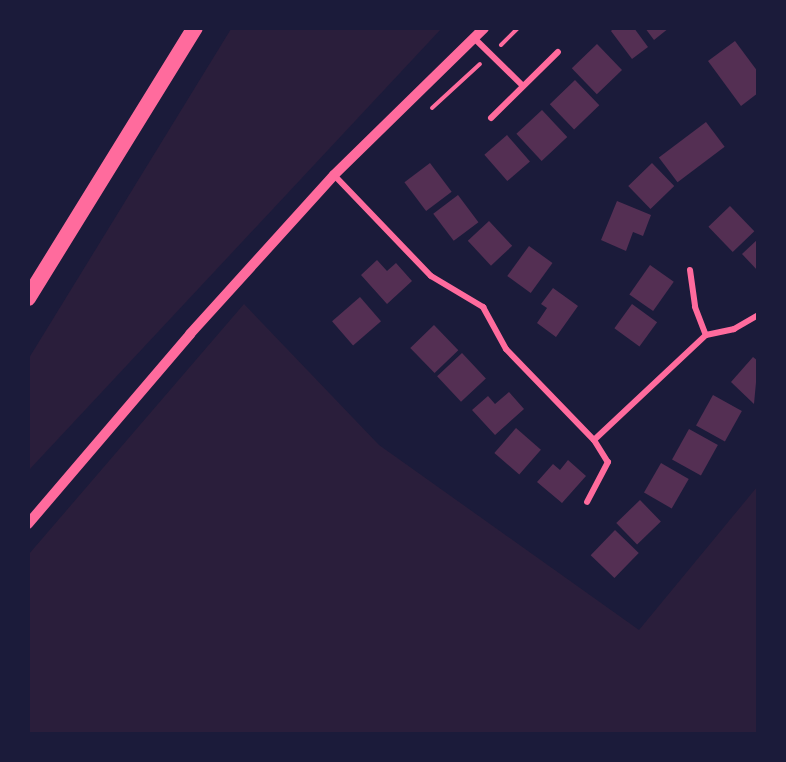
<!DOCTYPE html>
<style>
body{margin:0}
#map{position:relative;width:786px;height:762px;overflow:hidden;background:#1b1b3a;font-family:"Fira Sans",sans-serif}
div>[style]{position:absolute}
.green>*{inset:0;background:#2a1e3b}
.building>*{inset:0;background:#542f53;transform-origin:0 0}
.path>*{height:4px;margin:-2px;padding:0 2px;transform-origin:2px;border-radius:2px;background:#ff6b9d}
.minor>*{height:6px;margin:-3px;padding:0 3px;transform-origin:3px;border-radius:3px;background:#ff6b9d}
.tertiary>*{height:10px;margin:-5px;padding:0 5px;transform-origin:5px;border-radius:5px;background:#ff6b9d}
.trunk>*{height:16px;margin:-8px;padding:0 8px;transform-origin:8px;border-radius:8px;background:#ff6b9d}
span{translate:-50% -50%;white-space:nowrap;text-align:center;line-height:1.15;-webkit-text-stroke:5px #1b1b3a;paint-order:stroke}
.frame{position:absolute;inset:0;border:30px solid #1b1b3a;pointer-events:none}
</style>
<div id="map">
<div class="green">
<i style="clip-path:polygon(231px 29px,441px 29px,29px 470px,29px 358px)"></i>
<i style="clip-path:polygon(244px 304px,379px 445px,639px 630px,757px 487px,757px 733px,29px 733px,29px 554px)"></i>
</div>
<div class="building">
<i style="clip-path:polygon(614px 28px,634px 28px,648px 47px,632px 59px,611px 31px)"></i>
<i style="clip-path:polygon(645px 28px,669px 28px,654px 40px)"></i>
<i style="clip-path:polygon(735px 41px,758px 72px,758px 93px,741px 106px,708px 61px)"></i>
<i style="left:597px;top:44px;width:36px;height:35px;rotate:46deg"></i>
<i style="left:575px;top:80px;width:35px;height:35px;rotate:46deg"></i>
<i style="left:542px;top:110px;width:37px;height:35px;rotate:47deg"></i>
<i style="left:706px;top:122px;width:31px;height:59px;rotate:53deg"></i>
<i style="left:507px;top:135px;width:35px;height:30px;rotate:49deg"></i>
<i style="left:430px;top:163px;width:36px;height:32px;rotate:53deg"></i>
<i style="left:652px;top:163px;width:32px;height:33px;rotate:46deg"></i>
<i style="left:458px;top:195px;width:34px;height:31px;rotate:53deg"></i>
<i style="clip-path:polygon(617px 201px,651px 215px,643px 236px,633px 232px,626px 251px,601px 240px)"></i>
<i style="left:730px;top:206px;width:35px;height:30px;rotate:46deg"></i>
<i style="left:489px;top:221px;width:34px;height:29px;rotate:47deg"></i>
<i style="clip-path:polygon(758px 239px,758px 271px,742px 254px)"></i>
<i style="left:529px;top:246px;width:29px;height:37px;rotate:36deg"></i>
<i style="clip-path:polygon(377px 260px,387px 271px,396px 263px,412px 281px,387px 304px,361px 275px)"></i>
<i style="left:650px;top:265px;width:29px;height:36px;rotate:35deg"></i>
<i style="clip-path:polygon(553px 288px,578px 306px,556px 337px,537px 323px,547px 308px,541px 304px)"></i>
<i style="left:360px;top:297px;width:32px;height:37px;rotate:49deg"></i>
<i style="left:632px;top:304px;width:31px;height:30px;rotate:36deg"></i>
<i style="left:434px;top:325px;width:35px;height:33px;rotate:46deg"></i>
<i style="left:462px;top:353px;width:35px;height:34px;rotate:47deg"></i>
<i style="clip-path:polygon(753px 357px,758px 361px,754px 404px,731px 382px)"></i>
<i style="clip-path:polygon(509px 392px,524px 409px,495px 435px,472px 410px,488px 396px,495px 404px)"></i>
<i style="left:713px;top:395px;width:33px;height:35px;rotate:29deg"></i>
<i style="left:516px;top:428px;width:33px;height:33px;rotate:41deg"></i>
<i style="left:689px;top:429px;width:33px;height:35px;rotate:29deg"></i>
<i style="clip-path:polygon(568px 460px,586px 476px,562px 503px,537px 482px,553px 464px,560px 470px)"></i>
<i style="left:661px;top:463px;width:32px;height:34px;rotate:30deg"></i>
<i style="left:640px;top:500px;width:30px;height:33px;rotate:46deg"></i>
<i style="left:615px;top:530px;width:33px;height:35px;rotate:44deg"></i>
</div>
<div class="path">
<i style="left:501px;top:45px;width:24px;rotate:-45deg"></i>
<i style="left:432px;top:108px;width:65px;rotate:-42.5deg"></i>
</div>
<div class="minor">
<i style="left:474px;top:38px;width:67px;rotate:44.4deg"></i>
<i style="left:491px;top:118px;width:94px;rotate:-44.6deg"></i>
<i style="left:334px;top:175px;width:140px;rotate:46.2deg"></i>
<i style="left:431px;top:276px;width:61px;rotate:30.8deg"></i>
<i style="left:483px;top:307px;width:48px;rotate:61.3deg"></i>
<i style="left:506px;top:349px;width:127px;rotate:46deg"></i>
<i style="left:594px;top:440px;width:26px;rotate:58deg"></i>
<i style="left:608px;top:462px;width:45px;rotate:117.7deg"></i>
<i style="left:690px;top:270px;width:37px;rotate:82deg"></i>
<i style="left:695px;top:307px;width:30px;rotate:69deg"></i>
<i style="left:706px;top:335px;width:29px;rotate:-12deg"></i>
<i style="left:734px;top:329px;width:28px;rotate:-30deg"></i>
<i style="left:594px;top:440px;width:154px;rotate:-43.2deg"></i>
</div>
<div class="tertiary">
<i style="left:28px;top:524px;width:250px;rotate:-49.5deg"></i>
<i style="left:190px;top:334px;width:215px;rotate:-47.8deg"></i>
<i style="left:334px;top:175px;width:210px;rotate:-44.4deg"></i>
</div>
<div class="trunk">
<i style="left:28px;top:298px;width:317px;rotate:-58.3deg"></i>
</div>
<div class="frame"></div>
</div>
